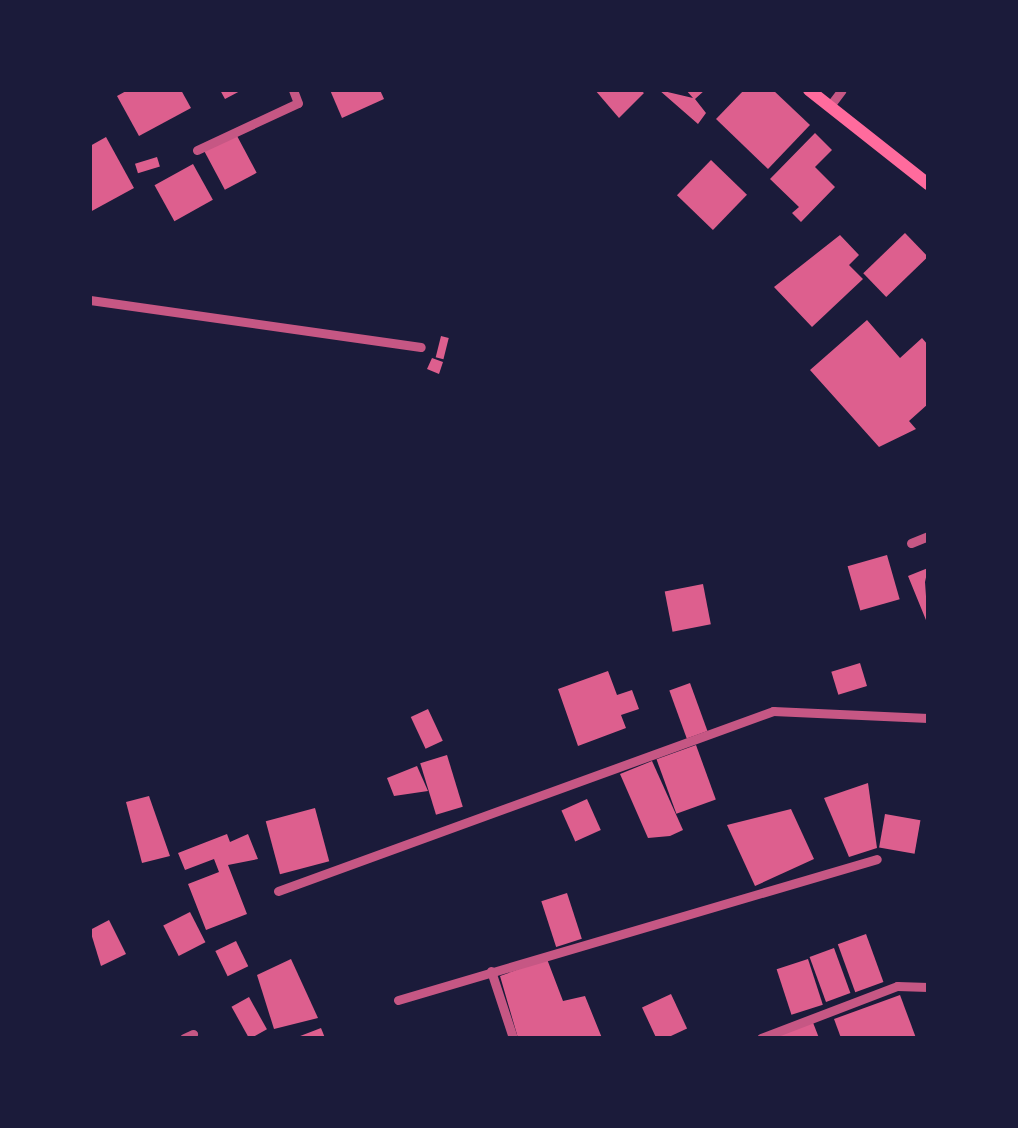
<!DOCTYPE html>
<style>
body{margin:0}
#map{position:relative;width:1018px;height:1128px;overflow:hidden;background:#1b1b3a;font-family:Jost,sans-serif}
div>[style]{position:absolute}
.building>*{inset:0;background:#dd5f8e;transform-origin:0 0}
.minor>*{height:9px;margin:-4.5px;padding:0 4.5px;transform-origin:4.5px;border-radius:4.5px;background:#c65784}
.secondary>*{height:12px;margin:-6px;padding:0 6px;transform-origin:6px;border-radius:6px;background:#ff6b9d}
span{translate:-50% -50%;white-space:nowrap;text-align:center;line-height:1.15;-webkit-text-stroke:8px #1b1b3a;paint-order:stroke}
.frame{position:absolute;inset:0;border:92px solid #1b1b3a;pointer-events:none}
</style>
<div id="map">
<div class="building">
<i style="clip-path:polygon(128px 90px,181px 90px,191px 108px,139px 136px,117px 96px)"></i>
<i style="clip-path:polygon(220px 90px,242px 90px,225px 99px)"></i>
<i style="clip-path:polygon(330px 90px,380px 90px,384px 99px,342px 118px)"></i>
<i style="clip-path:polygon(595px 90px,640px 90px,644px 93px,619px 118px)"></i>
<i style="clip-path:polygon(659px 90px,693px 98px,686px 90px,705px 90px,695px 99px,706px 113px,698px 124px)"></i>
<i style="clip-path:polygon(744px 90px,773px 90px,810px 125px,768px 169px,716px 119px)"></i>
<i style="clip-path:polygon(815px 133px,832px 150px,815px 167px,835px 187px,801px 222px,792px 213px,799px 207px,770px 179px)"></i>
<i style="left:236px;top:134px;width:44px;height:36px;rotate:62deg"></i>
<i style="clip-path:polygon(106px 137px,134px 188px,90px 212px,90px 146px)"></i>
<i style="left:157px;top:157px;width:10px;height:23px;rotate:73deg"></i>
<i style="left:711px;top:160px;width:50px;height:49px;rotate:44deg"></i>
<i style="left:193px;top:164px;width:41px;height:44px;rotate:61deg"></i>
<i style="left:905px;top:233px;width:33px;height:58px;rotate:46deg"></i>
<i style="clip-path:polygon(840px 235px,859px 255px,849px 265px,863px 279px,812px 327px,774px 287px)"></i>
<i style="clip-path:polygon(867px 320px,900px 358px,922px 338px,928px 345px,928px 404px,909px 421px,916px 429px,879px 447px,810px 370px)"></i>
<i style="left:441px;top:336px;width:8px;height:22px;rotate:14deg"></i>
<i style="clip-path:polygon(432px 358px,443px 362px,439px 374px,427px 369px)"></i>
<i style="left:887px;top:555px;width:46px;height:41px;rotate:74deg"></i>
<i style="clip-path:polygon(928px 568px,925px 582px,928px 625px,908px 576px)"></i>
<i style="left:703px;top:584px;width:41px;height:39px;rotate:79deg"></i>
<i style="left:860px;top:663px;width:24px;height:30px;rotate:73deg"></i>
<i style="clip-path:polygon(608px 671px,617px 695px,632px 690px,639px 709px,621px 715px,626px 728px,578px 746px,558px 689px)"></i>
<i style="left:690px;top:683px;width:51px;height:22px;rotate:70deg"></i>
<i style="left:428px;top:709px;width:35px;height:19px;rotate:65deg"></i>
<i style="left:696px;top:745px;width:58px;height:42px;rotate:70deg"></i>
<i style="left:447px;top:755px;width:54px;height:28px;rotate:73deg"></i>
<i style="clip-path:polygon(652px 761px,683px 830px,670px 836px,648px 838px,620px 774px)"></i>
<i style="clip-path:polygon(417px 766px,428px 791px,394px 796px,387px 778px)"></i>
<i style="clip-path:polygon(868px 783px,877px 848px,849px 857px,824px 798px)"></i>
<i style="clip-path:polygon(149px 796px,170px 856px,142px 863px,126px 802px)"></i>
<i style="left:587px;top:799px;width:34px;height:28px;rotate:66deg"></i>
<i style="left:315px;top:808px;width:55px;height:51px;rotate:75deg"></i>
<i style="clip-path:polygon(791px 809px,814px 859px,755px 886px,727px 825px)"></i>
<i style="left:885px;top:814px;width:36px;height:34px;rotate:10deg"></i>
<i style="clip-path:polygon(227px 834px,230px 842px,248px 834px,258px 859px,228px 865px,247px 914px,206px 930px,188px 884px,219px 872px,214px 859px,185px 870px,178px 853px)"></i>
<i style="left:567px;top:893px;width:48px;height:27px;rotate:72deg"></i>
<i style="left:190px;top:912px;width:34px;height:30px;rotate:63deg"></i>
<i style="clip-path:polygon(109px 920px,126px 954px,101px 966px,90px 930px)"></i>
<i style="left:866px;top:934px;width:51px;height:30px;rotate:70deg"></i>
<i style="left:236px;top:941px;width:28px;height:23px;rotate:64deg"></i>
<i style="left:834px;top:948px;width:48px;height:26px;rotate:70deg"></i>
<i style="clip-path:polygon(291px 959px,318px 1018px,274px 1029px,257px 975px)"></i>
<i style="clip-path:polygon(547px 959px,563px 1001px,585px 996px,602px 1038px,518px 1038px,500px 976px)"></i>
<i style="left:808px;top:959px;width:48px;height:33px;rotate:72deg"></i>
<i style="left:671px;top:994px;width:38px;height:32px;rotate:65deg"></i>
<i style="clip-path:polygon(900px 995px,916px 1038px,841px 1038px,834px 1019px)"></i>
<i style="left:249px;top:997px;width:37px;height:20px;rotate:61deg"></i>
<i style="clip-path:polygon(812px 1020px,819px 1038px,768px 1038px)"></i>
<i style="clip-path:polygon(321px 1028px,325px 1038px,295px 1038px)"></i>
</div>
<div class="minor">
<i style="left:829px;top:107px;width:21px;rotate:-53deg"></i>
<i style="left:197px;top:150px;width:111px;rotate:-25deg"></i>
<i style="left:298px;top:103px;width:14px;rotate:-111deg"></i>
<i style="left:90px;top:300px;width:334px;rotate:8.1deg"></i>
<i style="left:911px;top:543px;width:18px;rotate:-22deg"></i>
<i style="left:278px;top:891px;width:527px;rotate:-19.98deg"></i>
<i style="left:773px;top:711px;width:155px;rotate:2.6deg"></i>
<i style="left:491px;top:971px;width:71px;rotate:71.8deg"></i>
<i style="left:398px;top:1000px;width:499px;rotate:-16.4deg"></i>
<i style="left:184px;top:1038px;width:10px;rotate:-24deg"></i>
<i style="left:761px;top:1038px;width:146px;rotate:-20.9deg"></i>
<i style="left:897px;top:986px;width:31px;rotate:2deg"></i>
</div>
<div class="secondary">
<i style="left:809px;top:90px;width:152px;rotate:38.3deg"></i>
</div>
<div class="frame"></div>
</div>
